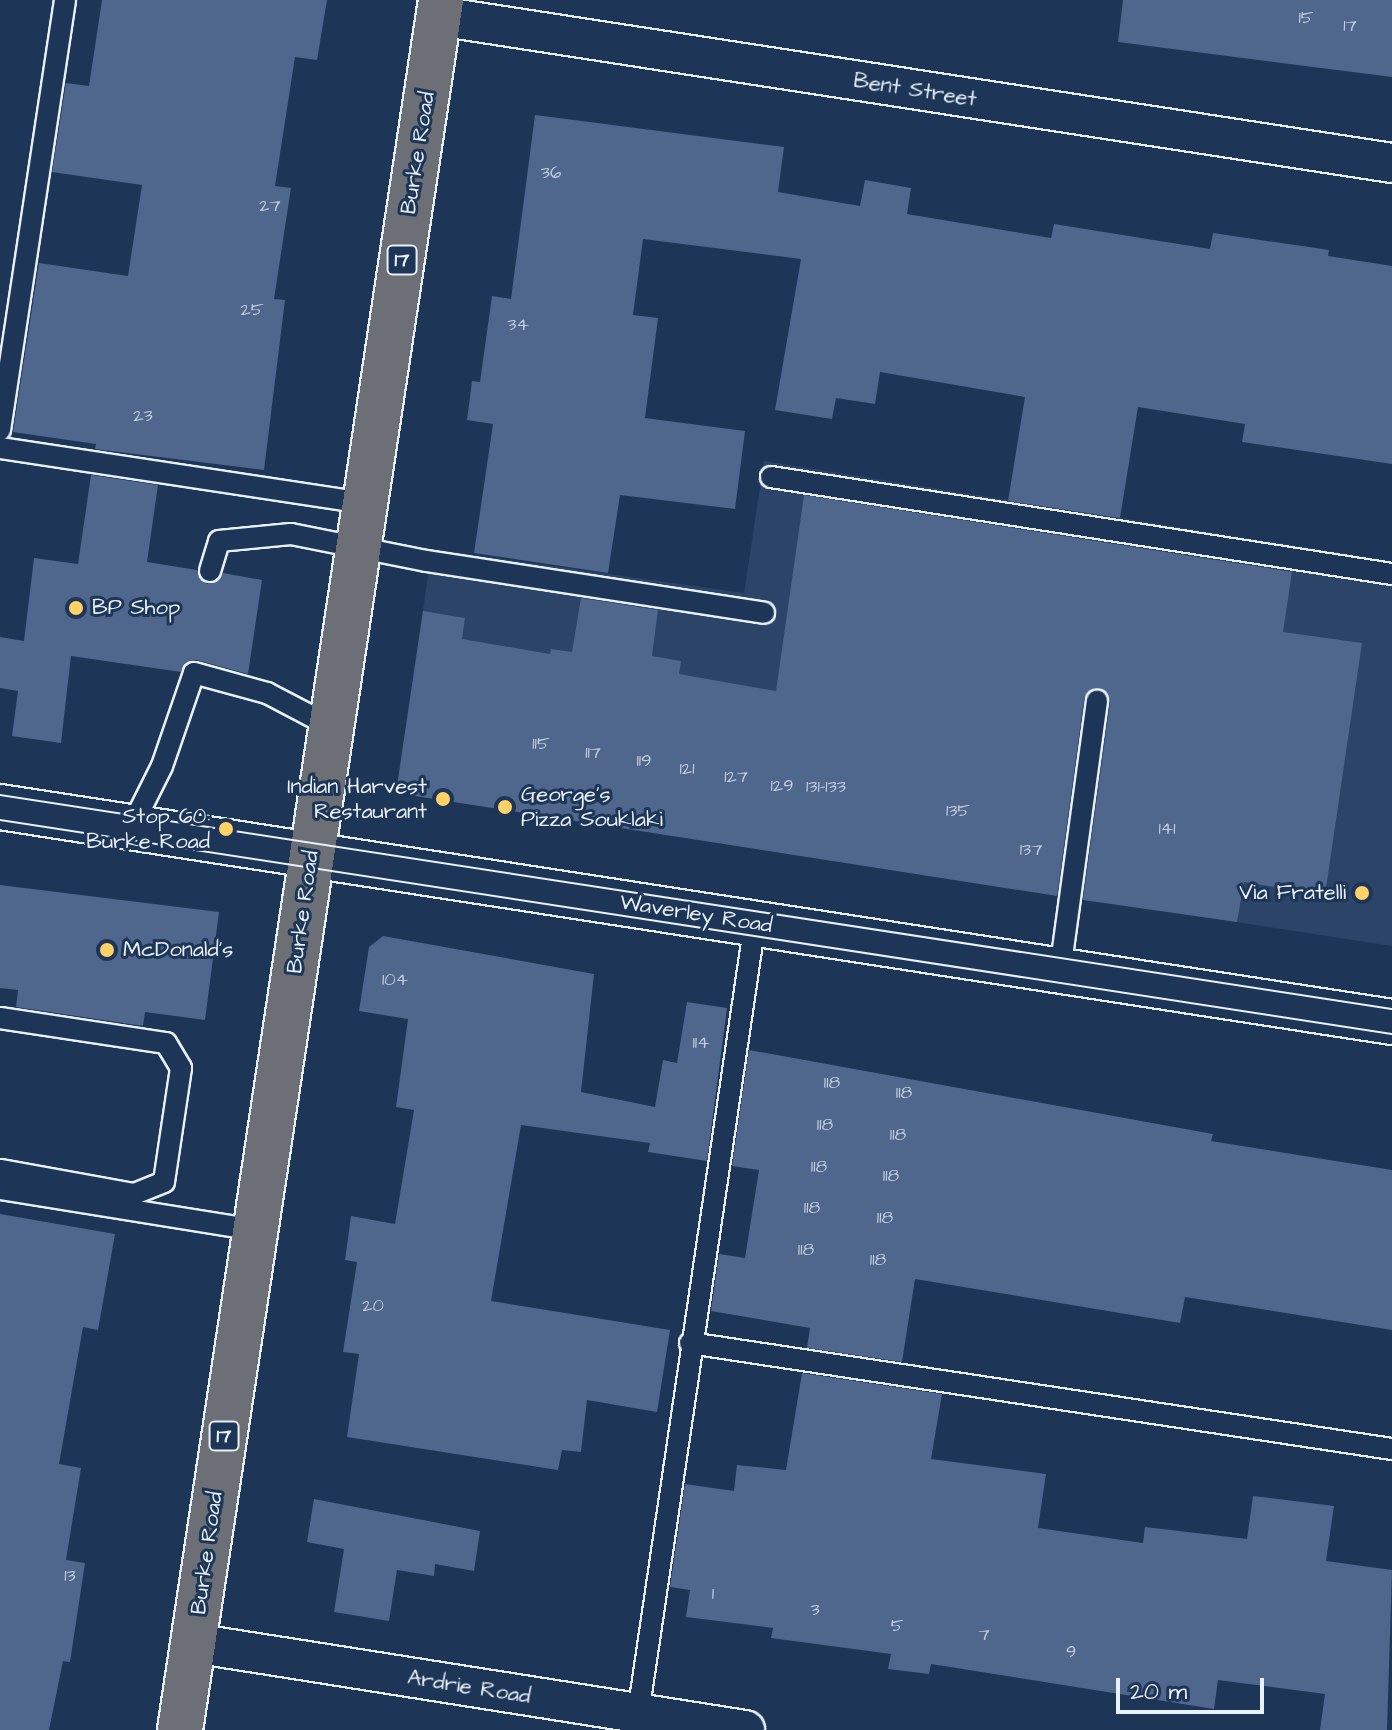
<!DOCTYPE html>
<style>
body{margin:0}
#map{position:relative;width:1392px;height:1730px;overflow:hidden;background:#1d3557;font-family:"Architects Daughter",sans-serif}
div>[style]{position:absolute}
.built>*{inset:0;background:#2c4467}
.building>*{inset:0;background:#4f668d}
.roads{filter:drop-shadow(2px 0 #e8f1f8) drop-shadow(-2px 0 #e8f1f8) drop-shadow(0 2px #e8f1f8) drop-shadow(0 -2px #e8f1f8)}
.service>*{height:20px;margin:-10px;padding:0 10px;transform-origin:10px;border-radius:10px;background:#1d3557}
.minor>*{height:38px;margin:-19px;padding:0 19px;transform-origin:19px;border-radius:19px;background:#1d3557}
.secondary>*{height:44px;margin:-22px;padding:0 22px;transform-origin:22px;border-radius:22px;background:#1d3557}
.primary>*{height:44px;margin:-22px;padding:0 22px;transform-origin:22px;border-radius:22px;background:#6c6f75}
.tram>*{height:2px;margin:-1px;padding:0 1px;transform-origin:1px;border-radius:1px;background:#e8f1f8}
.dots>*{width:22px;height:22px;translate:-50% -50%;box-sizing:border-box;border:4px solid #1d3557;border-radius:50%}
span{translate:-50% -50%;white-space:nowrap;text-align:center;line-height:1.15;-webkit-text-stroke:6px #1d3557;paint-order:stroke}
.number-label{font-size:18px;color:#c2cedd}
.number-label span{-webkit-text-stroke-width:0}
.shield-label span{padding:2px 6px;background:#1d3557;border:2px solid;border-radius:6px;-webkit-text-stroke-width:0}
.shield-label{font-size:20px;color:#e8f1f8;font-weight:700}
.street-label{font-size:22px;color:#e8f1f8}
.poi-label{font-size:22px;color:#e8f1f8}
.left{translate:0 -50%;text-align:left}
.right{translate:-100% -50%;text-align:right}
.scale{position:absolute;left:1116px;top:1678px;width:148px;height:36px;box-sizing:border-box;border:4px solid #e8f1f8;border-top:0;padding-left:10px;font-size:24px;line-height:28px;white-space:nowrap;color:#e8f1f8;-webkit-text-stroke:6px #1d3557;paint-order:stroke}
</style>
<div id="map">
<div class="built">
<i style="clip-path:polygon(764px 461px,1392px 561px,1392px 946px,396px 793px,432px 549px,744px 593px)"></i>
</div>
<div class="building">
<i style="clip-path:polygon(102px 0,327px 0,317px 60px,295px 57px,275px 186px,291px 188px,274px 299px,285px 300px,264px 470px,95px 449px,96px 444px,13px 432px,39px 263px,128px 276px,142px 185px,52px 172px,66px 83px,89px 86px)"></i>
<i style="clip-path:polygon(1123px 0,1392px 0,1392px 77px,1118px 42px)"></i>
<i style="clip-path:polygon(535px 115px,784px 147px,778px 192px,860px 206px,865px 180px,911px 188px,907px 214px,1051px 238px,1054px 224px,1210px 249px,1213px 233px,1329px 250px,1328px 256px,1392px 266px,1392px 464px,1242px 442px,1245px 424px,1138px 407px,1120px 518px,1008px 501px,1025px 397px,880px 372px,875px 404px,836px 398px,832px 419px,775px 410px,801px 259px,643px 239px,633px 315px,658px 318px,645px 418px,745px 431px,735px 509px,620px 495px,608px 573px,474px 553px,493px 424px,467px 420px,472px 381px,480px 382px,492px 296px,511px 299px)"></i>
<i style="clip-path:polygon(91px 475px,158px 485px,147px 562px,197px 570px,207px 584px,223px 573px,262px 580px,248px 674px,197px 660px,186px 663px,181px 672px,71px 656px,61px 743px,12px 736px,18px 691px,0 688px,0 637px,24px 641px,34px 558px,78px 564px)"></i>
<i style="clip-path:polygon(804px 495px,1292px 572px,1283px 632px,1362px 643px,1325px 895px,1244px 882px,1237px 922px,1083px 900px,1110px 703px,1098px 688px,1084px 699px,1057px 896px,396px 793px,423px 611px,465px 618px,462px 639px,550px 654px,551px 649px,572px 652px,581px 598px,658px 610px,652px 656px,681px 661px,679px 674px,776px 691px)"></i>
<i style="clip-path:polygon(0 885px,219px 912px,205px 1020px,145px 1012px,143px 1026px,16px 1007px,18px 990px,0 988px)"></i>
<i style="clip-path:polygon(383px 936px,594px 974px,581px 1092px,655px 1107px,663px 1060px,677px 1063px,687px 1002px,727px 1008px,707px 1161px,648px 1152px,650px 1143px,521px 1125px,491px 1301px,670px 1330px,657px 1412px,587px 1400px,581px 1452px,562px 1450px,558px 1470px,347px 1437px,359px 1354px,343px 1352px,357px 1262px,345px 1260px,351px 1216px,395px 1224px,414px 1110px,396px 1107px,408px 1019px,359px 1011px,369px 947px)"></i>
<i style="clip-path:polygon(749px 1050px,1213px 1134px,1211px 1141px,1392px 1170px,1392px 1330px,1185px 1297px,1180px 1323px,915px 1279px,902px 1362px,807px 1348px,810px 1328px,711px 1311px,719px 1254px,745px 1258px,759px 1170px,732px 1166px)"></i>
<i style="clip-path:polygon(0 1214px,115px 1234px,98px 1330px,83px 1327px,59px 1464px,81px 1468px,66px 1560px,85px 1563px,70px 1662px,63px 1661px,49px 1730px,0 1730px)"></i>
<i style="clip-path:polygon(802px 1373px,942px 1394px,931px 1459px,1046px 1474px,1038px 1528px,1143px 1543px,1145px 1527px,1247px 1539px,1253px 1496px,1334px 1506px,1326px 1561px,1392px 1570px,1387px 1730px,1320px 1730px,1325px 1694px,1218px 1680px,1214px 1709px,931px 1664px,929px 1674px,888px 1669px,891px 1654px,771px 1638px,773px 1628px,686px 1617px,690px 1590px,670px 1587px,685px 1484px,734px 1491px,737px 1465px,786px 1470px)"></i>
<i style="clip-path:polygon(314px 1499px,480px 1531px,474px 1571px,435px 1564px,434px 1576px,397px 1570px,389px 1621px,334px 1612px,344px 1549px,307px 1542px)"></i>
</div>
<div class="roads">
<div class="service">
<i style="left:0;top:430px;width:435px;rotate:-81.4deg"></i>
<i style="left:0;top:448px;width:369px;rotate:8.6deg"></i>
<i style="left:771px;top:477px;width:629px;rotate:8.88deg"></i>
<i style="left:210px;top:571px;width:31px;rotate:-73deg"></i>
<i style="left:219px;top:541px;width:72px;rotate:-5.6deg"></i>
<i style="left:291px;top:534px;width:138px;rotate:11.3deg"></i>
<i style="left:426px;top:561px;width:342px;rotate:8.7deg"></i>
<i style="left:131px;top:828px;width:69px;rotate:-63.4deg"></i>
<i style="left:162px;top:766px;width:98px;rotate:-71deg"></i>
<i style="left:194px;top:673px;width:76px;rotate:15.3deg"></i>
<i style="left:267px;top:693px;width:73px;rotate:27.6deg"></i>
<i style="left:1060px;top:971px;width:273px;rotate:-82.2deg"></i>
<i style="left:0;top:1018px;width:168px;rotate:8.6deg"></i>
<i style="left:166px;top:1043px;width:29px;rotate:59deg"></i>
<i style="left:181px;top:1068px;width:115px;rotate:98.5deg"></i>
<i style="left:164px;top:1182px;width:32px;rotate:158deg"></i>
<i style="left:134px;top:1194px;width:136px;rotate:-169.8deg"></i>
<i style="left:0;top:1189px;width:258px;rotate:9.1deg"></i>
<i style="left:690px;top:1343px;width:710px;rotate:8.59deg"></i>
<i style="left:638px;top:1714px;width:800px;rotate:-81.59deg"></i>
</div>
<div class="minor">
<i style="left:438px;top:16px;width:965px;rotate:8.76deg"></i>
<i style="left:193px;top:1643px;width:559px;rotate:8.96deg"></i>
</div>
<div class="secondary">
<i style="left:0;top:807px;width:1409px;rotate:8.78deg"></i>
</div>
<div class="primary">
<i style="left:180px;top:1730px;width:1750px;rotate:-81.42deg"></i>
</div>
</div>
<div class="tram">
<i style="left:0;top:795px;width:1408px;rotate:8.74deg"></i>
<i style="left:0;top:820px;width:1408px;rotate:8.74deg"></i>
</div>
<div class="dots">
<i style="left:76px;top:608px;background:#ffd166"></i>
<i style="left:443px;top:799px;background:#ffd166"></i>
<i style="left:505px;top:807px;background:#ffd166"></i>
<i style="left:226px;top:829px;background:#ffd166"></i>
<i style="left:1362px;top:893px;background:#ffd166"></i>
<i style="left:107px;top:950px;background:#ffd166"></i>
</div>
<div class="number-label">
<span style="left:1306px;top:18px">15</span>
<span style="left:1350px;top:26px">17</span>
<span style="left:551px;top:173px">36</span>
<span style="left:270px;top:206px">27</span>
<span style="left:252px;top:310px">25</span>
<span style="left:518px;top:325px">34</span>
<span style="left:143px;top:416px">23</span>
<span style="left:541px;top:744px">115</span>
<span style="left:593px;top:753px">117</span>
<span style="left:644px;top:761px">119</span>
<span style="left:687px;top:769px">121</span>
<span style="left:736px;top:777px">127</span>
<span style="left:782px;top:786px">129</span>
<span style="left:826px;top:787px">131-133</span>
<span style="left:958px;top:811px">135</span>
<span style="left:1167px;top:829px">141</span>
<span style="left:1031px;top:850px">137</span>
<span style="left:395px;top:980px">104</span>
<span style="left:701px;top:1043px">114</span>
<span style="left:832px;top:1083px">118</span>
<span style="left:904px;top:1093px">118</span>
<span style="left:825px;top:1125px">118</span>
<span style="left:898px;top:1135px">118</span>
<span style="left:819px;top:1167px">118</span>
<span style="left:891px;top:1176px">118</span>
<span style="left:812px;top:1208px">118</span>
<span style="left:885px;top:1218px">118</span>
<span style="left:806px;top:1250px">118</span>
<span style="left:878px;top:1260px">118</span>
<span style="left:373px;top:1306px">20</span>
<span style="left:70px;top:1576px">13</span>
<span style="left:713px;top:1594px">1</span>
<span style="left:815px;top:1610px">3</span>
<span style="left:897px;top:1626px">5</span>
<span style="left:984px;top:1635px">7</span>
<span style="left:1071px;top:1652px">9</span>
</div>
<div class="shield-label">
<span style="left:402px;top:260px">17</span>
<span style="left:224px;top:1436px">17</span>
</div>
<div class="street-label">
<span style="left:915px;top:90px;rotate:9deg">Bent Street</span>
<span style="left:418px;top:153px;rotate:-81deg">Burke Road</span>
<span style="left:303px;top:912px;rotate:-82deg">Burke Road</span>
<span style="left:696px;top:914px;rotate:9deg">Waverley Road</span>
<span style="left:207px;top:1553px;rotate:-82deg">Burke Road</span>
<span style="left:469px;top:1687px;rotate:9deg">Ardrie Road</span>
</div>
<div class="poi-label">
<span class="left" style="left:92px;top:608px">BP Shop</span>
<span class="right" style="left:427px;top:799px">Indian Harvest<br>Restaurant</span>
<span class="left" style="left:521px;top:807px">George's<br>Pizza Souklaki</span>
<span class="right" style="left:210px;top:829px">Stop 60:<br>Burke Road</span>
<span class="right" style="left:1346px;top:893px">Via Fratelli</span>
<span class="left" style="left:123px;top:950px">McDonald's</span>
</div>
<div class="scale">20 m</div>
</div>
